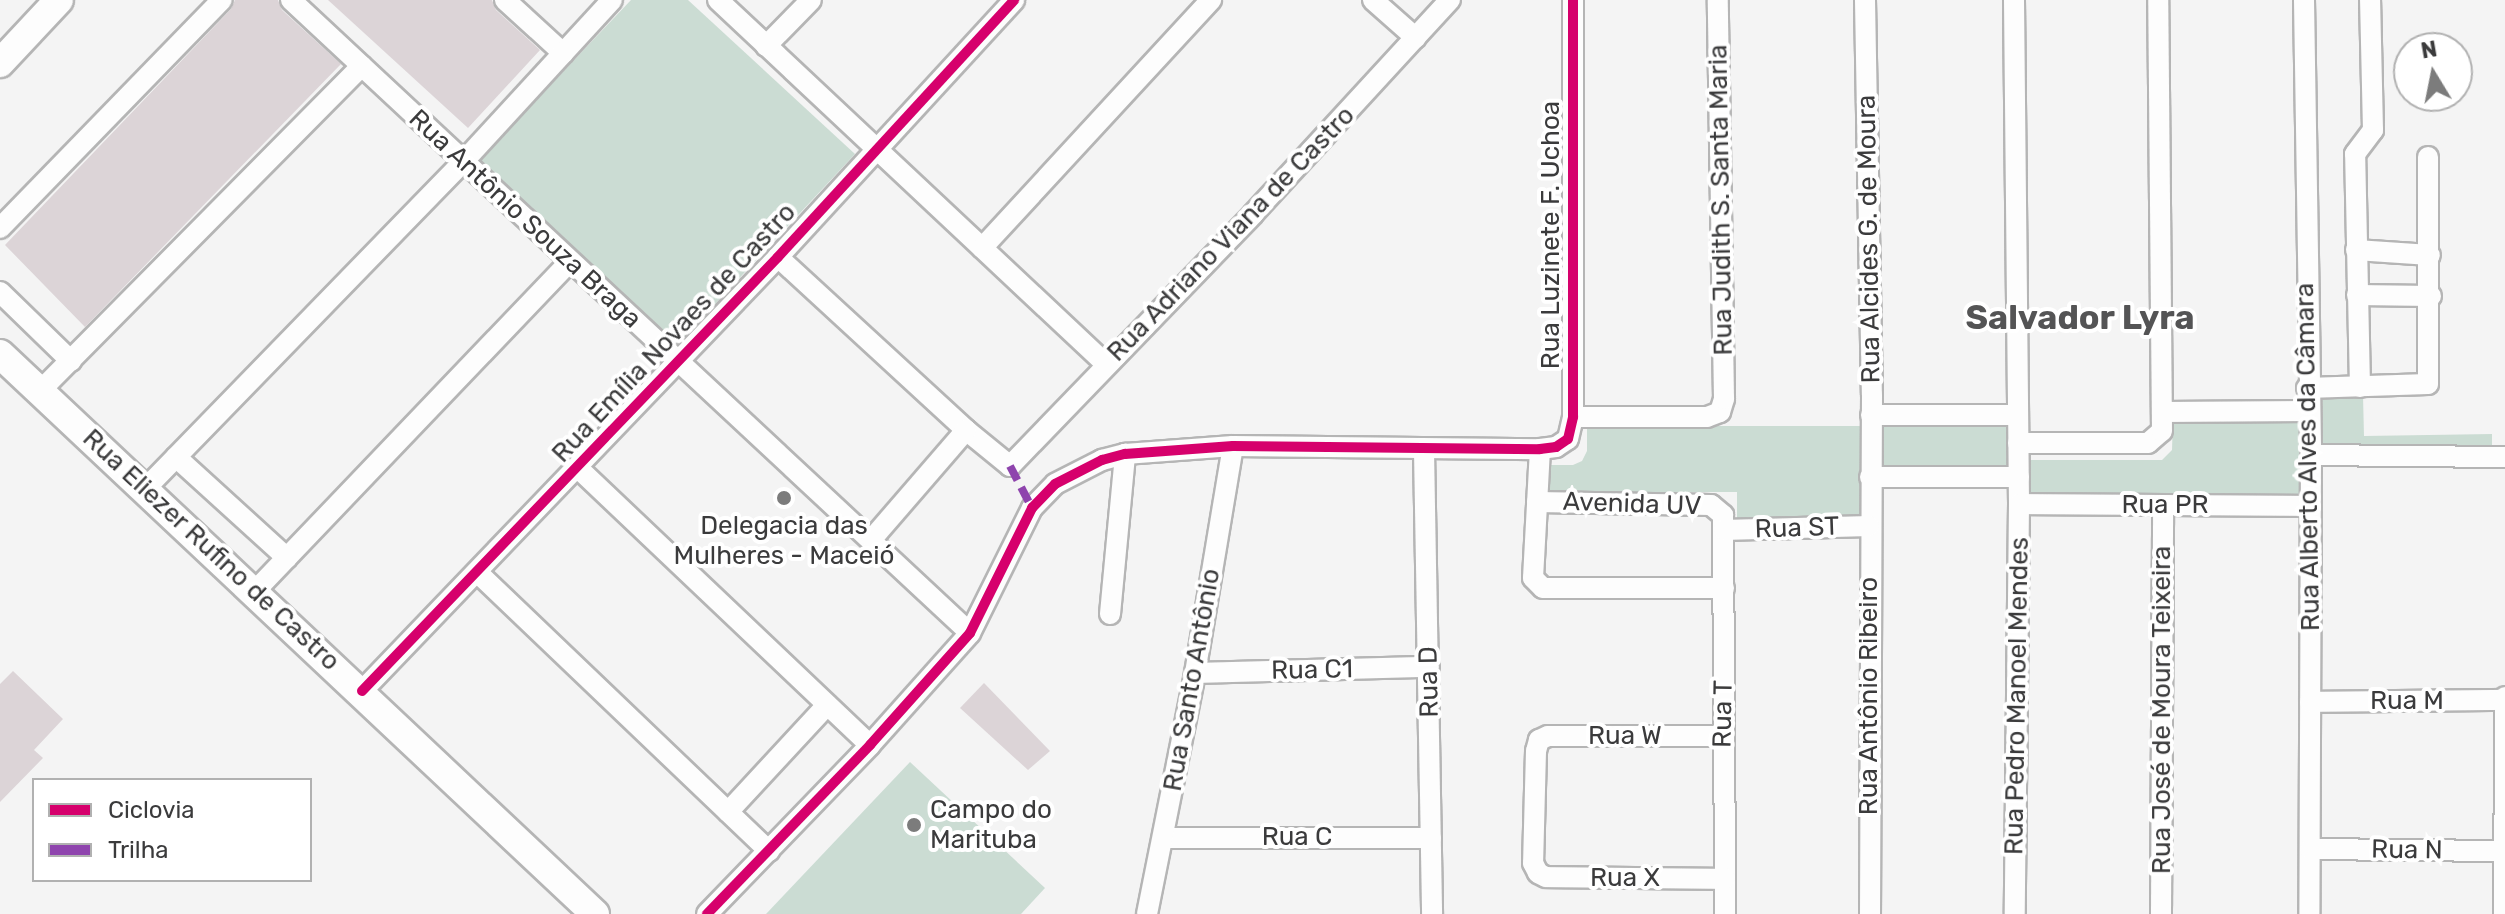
<!DOCTYPE html>
<meta charset="utf-8">
<style>
body{margin:0}
#map{position:relative;width:2505px;height:914px;overflow:hidden;background:#f4f4f4;font-family:Rubik,sans-serif}
div>[style]{position:absolute}
.green>*{inset:0;background:#cbdcd3}
.building>*{inset:0;background:#dcd4d7}
.roads{filter:drop-shadow(2px 0 #b5b5b5) drop-shadow(-2px 0 #b5b5b5) drop-shadow(0 2px #b5b5b5) drop-shadow(0 -2px #b5b5b5)}
.street>*{height:20px;margin:-10px;padding:0 10px;transform-origin:10px;border-radius:10px;background:#fdfdfd}
.secondary>*{height:28px;margin:-14px;padding:0 14px;transform-origin:14px;border-radius:14px;background:#fdfdfd}
.quiet>*{height:8px;margin-top:-4px;transform-origin:0;background:repeating-linear-gradient(90deg,#8e44ad 0 16px,transparent 0 24px)}
.cycleway>*{height:10px;margin:-5px;padding:0 5px;transform-origin:5px;border-radius:5px;background:#d6006c}
.dots>*{width:22px;height:22px;translate:-50% -50%;box-sizing:border-box;border:4px solid #fff;border-radius:50%}
span{translate:-50% -50%;white-space:nowrap;text-align:center;line-height:1.15;-webkit-text-stroke:8px #fff;paint-order:stroke}
.street-label{font-size:26px;color:#3b3b3c}
.poi-label{font-size:26px;color:#3b3b3c}
.left{translate:0 -50%;text-align:left}
.district-label{font-size:34px;color:#545455;font-weight:700}
.legend{position:absolute;left:32px;top:778px;width:280px;height:104px;box-sizing:border-box;background:#fff;border:2px solid #b1b1b1;margin:0;padding:10px 14px;list-style:none;font-size:24px;color:#3b3b3c}
.legend li{display:flex;align-items:center;gap:16px;height:40px}
.legend b{width:40px;border:2px solid #b1b1b1}
.north{position:absolute;left:2393px;top:32px;width:80px;height:80px;box-sizing:border-box;background:#fff;border:2px solid #b1b1b1;border-radius:50%;rotate:350deg;font-size:22px;font-weight:700;line-height:32px;text-align:center;color:#3b3b3c}
.north::after{content:'';display:block;margin:auto;width:28px;height:36px;background:#7c7c7c;clip-path:polygon(50% 0,100% 100%,50% 72%,0 100%)}
</style>
<div id="map">
<div class="green">
<i style="clip-path:polygon(631px 0,688px 0,855px 154px,678px 344px,478px 161px)"></i>
<i style="clip-path:polygon(2363px 395px,2364px 436px,2492px 434px,2492px 448px,2323px 450px,2322px 396px)"></i>
<i style="clip-path:polygon(2173px 417px,2307px 418px,2307px 500px,2026px 499px,2026px 460px,2162px 460px,2172px 450px)"></i>
<i style="clip-path:polygon(1587px 426px,2012px 426px,2011px 473px,1865px 473px,1865px 523px,1737px 527px,1737px 492px,1547px 492px,1547px 465px,1573px 465px,1582px 461px,1587px 451px)"></i>
<i style="clip-path:polygon(910px 762px,1045px 888px,1021px 914px,766px 914px)"></i>
</div>
<div class="building">
<i style="clip-path:polygon(235px 0,278px 0,282px 10px,341px 64px,85px 327px,5px 245px,231px 9px)"></i>
<i style="clip-path:polygon(328px 0,492px 0,496px 10px,540px 50px,468px 128px)"></i>
<i style="clip-path:polygon(13px 671px,63px 719px,34px 750px,43px 758px,0 802px,0 684px)"></i>
<i style="clip-path:polygon(984px 683px,1050px 751px,1028px 770px,960px 708px)"></i>
</div>
<div class="roads">
<div class="street">
<i style="left:291px;top:0;width:928px;rotate:42.99deg"></i>
<i style="left:505px;top:0;width:79px;rotate:42.4deg"></i>
<i style="left:718px;top:0;width:533px;rotate:43.18deg"></i>
<i style="left:1373px;top:0;width:57px;rotate:41.5deg"></i>
<i style="left:1865px;top:0;width:395px;rotate:89deg"></i>
<i style="left:1872px;top:395px;width:519px;rotate:90.22deg"></i>
<i style="left:2014px;top:0;width:504px;rotate:89.43deg"></i>
<i style="left:2019px;top:504px;width:410px;rotate:90.6deg"></i>
<i style="left:2304px;top:0;width:455px;rotate:89.1deg"></i>
<i style="left:2311px;top:455px;width:459px;rotate:90.2deg"></i>
<i style="left:766px;top:46px;width:64px;rotate:-45.6deg"></i>
<i style="left:0;top:228px;width:318px;rotate:-45.8deg"></i>
<i style="left:982px;top:248px;width:338px;rotate:-47.3deg"></i>
<i style="left:2356px;top:250px;width:74px;rotate:3.9deg"></i>
<i style="left:778px;top:257px;width:255px;rotate:42.6deg"></i>
<i style="left:966px;top:430px;width:57px;rotate:39.3deg"></i>
<i style="left:1010px;top:466px;width:350px;rotate:-46deg"></i>
<i style="left:1253px;top:214px;width:291px;rotate:-47.4deg"></i>
<i style="left:0;top:292px;width:99px;rotate:44.2deg"></i>
<i style="left:2357px;top:295px;width:74px;rotate:0.8deg"></i>
<i style="left:2360px;top:387px;width:233px;rotate:-91.2deg"></i>
<i style="left:2355px;top:154px;width:30px;rotate:-53deg"></i>
<i style="left:2373px;top:130px;width:130px;rotate:-91.3deg"></i>
<i style="left:2307px;top:388px;width:121px;rotate:-1.9deg"></i>
<i style="left:2428px;top:384px;width:227px;rotate:-90deg"></i>
<i style="left:41px;top:390px;width:456px;rotate:-45.3deg"></i>
<i style="left:2162px;top:412px;width:146px;rotate:-0.4deg"></i>
<i style="left:1871px;top:415px;width:147px"></i>
<i style="left:1573px;top:417px;width:134px"></i>
<i style="left:1707px;top:417px;width:14px;rotate:-21deg"></i>
<i style="left:1720px;top:412px;width:14px;rotate:-73deg"></i>
<i style="left:1724px;top:399px;width:399px;rotate:-90.9deg"></i>
<i style="left:2018px;top:443px;width:130px"></i>
<i style="left:2148px;top:443px;width:18px;rotate:-41deg"></i>
<i style="left:2162px;top:431px;width:431px;rotate:-90.5deg"></i>
<i style="left:1540px;top:449px;width:129px;rotate:93.1deg"></i>
<i style="left:1533px;top:578px;width:14px;rotate:45deg"></i>
<i style="left:1543px;top:588px;width:181px"></i>
<i style="left:1424px;top:450px;width:464px;rotate:89deg"></i>
<i style="left:2311px;top:455px;width:194px;rotate:0.6deg"></i>
<i style="left:176px;top:457px;width:150px;rotate:42.3deg"></i>
<i style="left:578px;top:468px;width:402px;rotate:43.5deg"></i>
<i style="left:1870px;top:477px;width:149px"></i>
<i style="left:145px;top:489px;width:456px;rotate:-45.8deg"></i>
<i style="left:463px;top:162px;width:220px;rotate:-47.4deg"></i>
<i style="left:1537px;top:502px;width:174px;rotate:1deg"></i>
<i style="left:1711px;top:505px;width:16px;rotate:40deg"></i>
<i style="left:1723px;top:515px;width:399px;rotate:89.7deg"></i>
<i style="left:2019px;top:504px;width:292px;rotate:0.4deg"></i>
<i style="left:1724px;top:530px;width:145px;rotate:-1.6deg"></i>
<i style="left:872px;top:539px;width:144px;rotate:-49.2deg"></i>
<i style="left:477px;top:572px;width:404px;rotate:43.7deg"></i>
<i style="left:255px;top:591px;width:456px;rotate:-46.3deg"></i>
<i style="left:1110px;top:614px;width:161px;rotate:-84.6deg"></i>
<i style="left:1195px;top:673px;width:234px;rotate:-1.5deg"></i>
<i style="left:362px;top:691px;width:601px;rotate:-46.21deg"></i>
<i style="left:778px;top:257px;width:349px;rotate:-47.4deg"></i>
<i style="left:2310px;top:702px;width:195px;rotate:-0.6deg"></i>
<i style="left:1722px;top:736px;width:174px;rotate:180deg"></i>
<i style="left:1548px;top:736px;width:10px;rotate:156deg"></i>
<i style="left:1539px;top:740px;width:11px;rotate:105deg"></i>
<i style="left:1536px;top:751px;width:112px;rotate:91.5deg"></i>
<i style="left:1533px;top:863px;width:11px;rotate:63deg"></i>
<i style="left:1538px;top:873px;width:9px;rotate:27deg"></i>
<i style="left:1546px;top:877px;width:179px;rotate:0.6deg"></i>
<i style="left:728px;top:812px;width:146px;rotate:-47.2deg"></i>
<i style="left:1163px;top:838px;width:268px"></i>
<i style="left:2310px;top:849px;width:195px;rotate:0.6deg"></i>
<i style="left:707px;top:914px;width:235px;rotate:-46deg"></i>
<i style="left:870px;top:745px;width:150px;rotate:-48.2deg"></i>
<i style="left:970px;top:633px;width:140px;rotate:-63.6deg"></i>
<i style="left:1032px;top:508px;width:33px;rotate:-46deg"></i>
<i style="left:1055px;top:484px;width:53px;rotate:-27.1deg"></i>
<i style="left:1102px;top:460px;width:24px;rotate:-15deg"></i>
<i style="left:1125px;top:454px;width:108px;rotate:-4.2deg"></i>
<i style="left:1233px;top:446px;width:307px;rotate:0.6deg"></i>
<i style="left:1540px;top:449px;width:16px;rotate:-7deg"></i>
<i style="left:1556px;top:447px;width:14px;rotate:-34deg"></i>
<i style="left:1568px;top:439px;width:23px;rotate:-77deg"></i>
<i style="left:1573px;top:417px;width:417px;rotate:-90deg"></i>
<i style="left:1147px;top:914px;width:246px;rotate:-78.7deg"></i>
<i style="left:1195px;top:673px;width:230px;rotate:-80.5deg"></i>
<i style="left:2161px;top:914px;width:408px;rotate:-89.7deg"></i>
<i style="left:2504px;top:914px;width:217px;rotate:-89.7deg"></i>
</div>
<div class="secondary">
<i style="left:0;top:63px;width:86px;rotate:-46.9deg"></i>
<i style="left:0;top:354px;width:817px;rotate:43.26deg"></i>
</div>
</div>
<div class="quiet">
<i style="left:1010px;top:466px;width:47px;rotate:62.4deg"></i>
</div>
<div class="cycleway">
<i style="left:362px;top:691px;width:601px;rotate:-46.21deg"></i>
<i style="left:778px;top:257px;width:349px;rotate:-47.4deg"></i>
<i style="left:707px;top:914px;width:235px;rotate:-46deg"></i>
<i style="left:870px;top:745px;width:150px;rotate:-48.2deg"></i>
<i style="left:970px;top:633px;width:140px;rotate:-63.6deg"></i>
<i style="left:1032px;top:508px;width:33px;rotate:-46deg"></i>
<i style="left:1055px;top:484px;width:53px;rotate:-27.1deg"></i>
<i style="left:1102px;top:460px;width:24px;rotate:-15deg"></i>
<i style="left:1125px;top:454px;width:108px;rotate:-4.2deg"></i>
<i style="left:1233px;top:446px;width:307px;rotate:0.6deg"></i>
<i style="left:1540px;top:449px;width:16px;rotate:-7deg"></i>
<i style="left:1556px;top:447px;width:14px;rotate:-34deg"></i>
<i style="left:1568px;top:439px;width:23px;rotate:-77deg"></i>
<i style="left:1573px;top:417px;width:417px;rotate:-90deg"></i>
</div>
<div class="dots">
<i style="left:784px;top:498px;background:#7c7c7c"></i>
<i style="left:914px;top:825px;background:#7c7c7c"></i>
</div>
<div class="street-label">
<span style="left:1721px;top:200px;rotate:-91deg">Rua Judith S. Santa Maria</span>
<span style="left:525px;top:219px;rotate:43deg">Rua Antônio Souza Braga</span>
<span style="left:1231px;top:234px;rotate:-46deg">Rua Adriano Viana de Castro</span>
<span style="left:1551px;top:235px;rotate:-90deg">Rua Luzinete F. Uchoa</span>
<span style="left:1869px;top:239px;rotate:-91deg">Rua Alcides G. de Moura</span>
<span style="left:674px;top:333px;rotate:-47deg">Rua Emília Novaes de Castro</span>
<span style="left:2308px;top:457px;rotate:-91deg">Rua Alberto Alves da Câmara</span>
<span style="left:1632px;top:504px;rotate:2deg">Avenida UV</span>
<span style="left:2165px;top:505px">Rua PR</span>
<span style="left:1797px;top:528px;rotate:-2deg">Rua ST</span>
<span style="left:211px;top:550px;rotate:43deg">Rua Eliezer Rufino de Castro</span>
<span style="left:1312px;top:670px;rotate:-1deg">Rua C1</span>
<span style="left:1192px;top:680px;rotate:-80deg">Rua Santo Antônio</span>
<span style="left:1429px;top:682px;rotate:-91deg">Rua D</span>
<span style="left:1869px;top:696px;rotate:-90deg">Rua Antônio Ribeiro</span>
<span style="left:2017px;top:696px;rotate:-89deg">Rua Pedro Manoel Mendes</span>
<span style="left:2407px;top:701px">Rua M</span>
<span style="left:2162px;top:710px;rotate:-90deg">Rua José de Moura Teixeira</span>
<span style="left:1723px;top:714px;rotate:-89deg">Rua T</span>
<span style="left:1625px;top:736px">Rua W</span>
<span style="left:1297px;top:837px">Rua C</span>
<span style="left:2407px;top:850px;rotate:1deg">Rua N</span>
<span style="left:1625px;top:878px">Rua X</span>
</div>
<div class="poi-label">
<span style="left:784px;top:541px">Delegacia das<br>Mulheres - Maceió</span>
<span class="left" style="left:930px;top:825px">Campo do<br>Marituba</span>
</div>
<div class="district-label">
<span style="left:2080px;top:318px">Salvador Lyra</span>
</div>
<ul class="legend">
<li><b style="height:10px;background:#d6006c"></b>Ciclovia</li>
<li><b style="height:10px;background:#8e44ad"></b>Trilha</li>
</ul>
<div class="north">N</div>
</div>
